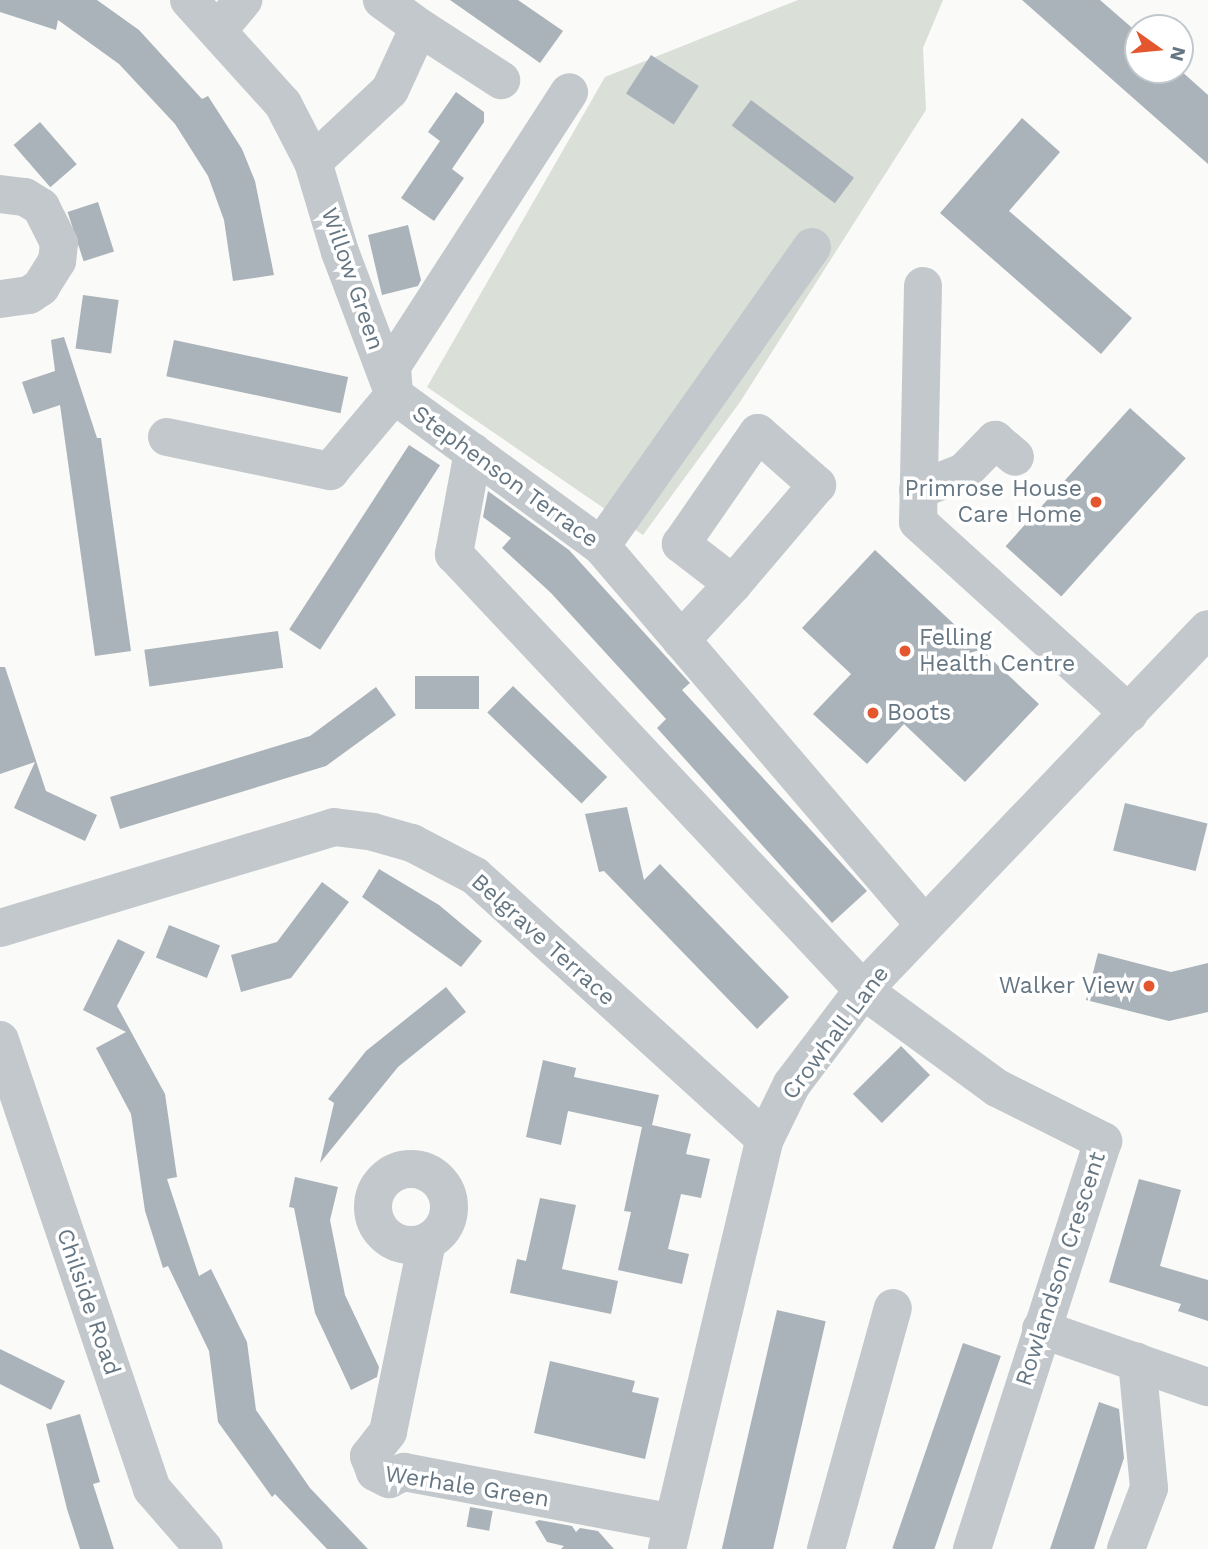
<!DOCTYPE html>
<style>
body{margin:0}
#map{position:relative;width:1208px;height:1549px;overflow:hidden;background:#fafaf8;font-family:"Work Sans",sans-serif}
div>[style]{position:absolute}
.green>*{inset:0;background:#dadfd7}
.building>*{inset:0;background:#aab3b9;transform-origin:0 0}
.minor>*{height:38px;margin:-19px;padding:0 19px;transform-origin:19px;border-radius:19px;background:#c3c8cc}
.minor>.ring{margin:-19px;padding:0;box-sizing:content-box;background:none;border:38px solid #c3c8cc;border-radius:50%}
.dots>*{width:19px;height:19px;translate:-50% -50%;box-sizing:border-box;border:4px solid #fff;border-radius:50%}
span{translate:-50% -50%;white-space:nowrap;text-align:center;line-height:1.15;-webkit-text-stroke:7px #fff;paint-order:stroke}
.street-label{font-size:23px;color:#657683}
.poi-label{font-size:23px;color:#657683}
.right{translate:-100% -50%;text-align:right}
.left{translate:0 -50%;text-align:left}
.north{position:absolute;left:1124px;top:14px;width:70px;height:70px;box-sizing:border-box;background:#fff;border:2px solid #c1c8cd;border-radius:50%;rotate:105deg;font-size:19px;font-weight:700;line-height:28px;text-align:center;color:#657683}
.north::after{content:'';display:block;margin:auto;width:24px;height:32px;background:#e4572e;clip-path:polygon(50% 0,100% 100%,50% 72%,0 100%)}
</style>
<div id="map">
<div class="green">
<i style="clip-path:polygon(798px 0,943px 0,923px 48px,926px 110px,740px 402px,643px 535px,427px 387px,605px 77px)"></i>
</div>
<div class="building">
<i style="clip-path:polygon(0 0,97px 0,139px 30px,202px 99px,208px 96px,242px 149px,255px 181px,274px 275px,233px 281px,224px 220px,208px 176px,175px 124px,119px 64px,58px 20px,56px 30px,0 12px)"></i>
<i style="clip-path:polygon(450px 0,518px 0,563px 31px,540px 63px)"></i>
<i style="clip-path:polygon(1022px 0,1100px 0,1138px 33px,1138px 70px,1180px 70px,1208px 95px,1208px 164px)"></i>
<i style="left:651px;top:55px;width:57px;height:46px;rotate:33deg"></i>
<i style="clip-path:polygon(456px 92px,484px 112px,484px 122px,452px 169px,464px 178px,434px 221px,401px 198px,440px 141px,428px 132px)"></i>
<i style="left:751px;top:100px;width:129px;height:32px;rotate:37deg"></i>
<i style="clip-path:polygon(1022px 118px,1060px 152px,1009px 211px,1132px 318px,1101px 354px,940px 213px)"></i>
<i style="left:40px;top:122px;width:56px;height:35px;rotate:49deg"></i>
<i style="left:98px;top:202px;width:52px;height:32px;rotate:72deg"></i>
<i style="clip-path:polygon(408px 225px,421px 280px,418px 286px,382px 295px,368px 235px)"></i>
<i style="left:83px;top:295px;width:36px;height:54px;rotate:8deg"></i>
<i style="clip-path:polygon(64px 337px,97px 438px,101px 438px,131px 651px,95px 656px,60px 405px,33px 414px,22px 382px,55px 371px,51px 340px)"></i>
<i style="left:174px;top:340px;width:178px;height:37px;rotate:12deg"></i>
<i style="left:1130px;top:408px;width:75px;height:186px;rotate:42deg"></i>
<i style="left:409px;top:445px;width:37px;height:220px;rotate:33deg"></i>
<i style="clip-path:polygon(488px 491px,569px 550px,690px 683px,682px 690px,867px 891px,832px 923px,657px 728px,666px 719px,551px 593px,502px 548px,511px 538px,483px 517px)"></i>
<i style="clip-path:polygon(875px 550px,1039px 704px,965px 782px,904px 724px,867px 764px,813px 714px,851px 674px,802px 628px)"></i>
<i style="left:278px;top:631px;width:37px;height:135px;rotate:82deg"></i>
<i style="clip-path:polygon(0 667px,5px 667px,46px 791px,97px 815px,85px 841px,14px 808px,35px 762px,0 774px)"></i>
<i style="left:415px;top:676px;width:64px;height:33px"></i>
<i style="left:513px;top:686px;width:131px;height:37px;rotate:44deg"></i>
<i style="clip-path:polygon(376px 687px,396px 715px,326px 766px,120px 829px,110px 797px,310px 736px)"></i>
<i style="left:1125px;top:803px;width:85px;height:49px;rotate:14deg"></i>
<i style="clip-path:polygon(627px 807px,644px 880px,660px 864px,789px 997px,757px 1029px,604px 871px,599px 872px,585px 814px)"></i>
<i style="clip-path:polygon(379px 869px,439px 905px,482px 941px,461px 967px,362px 897px)"></i>
<i style="clip-path:polygon(322px 882px,349px 902px,291px 978px,241px 992px,231px 955px,277px 942px)"></i>
<i style="left:169px;top:925px;width:55px;height:35px;rotate:22deg"></i>
<i style="clip-path:polygon(118px 939px,145px 952px,117px 1006px,165px 1094px,177px 1177px,167px 1179px,199px 1276px,211px 1269px,247px 1342px,256px 1410px,310px 1488px,368px 1549px,327px 1549px,275px 1494px,272px 1497px,218px 1422px,209px 1351px,168px 1266px,163px 1268px,145px 1211px,131px 1114px,96px 1048px,126px 1032px,83px 1010px)"></i>
<i style="clip-path:polygon(1098px 953px,1171px 972px,1208px 963px,1208px 1012px,1169px 1021px,1086px 1000px)"></i>
<i style="clip-path:polygon(446px 987px,466px 1012px,398px 1067px,320px 1163px,334px 1103px,328px 1099px,366px 1051px)"></i>
<i style="left:901px;top:1046px;width:41px;height:68px;rotate:45deg"></i>
<i style="clip-path:polygon(543px 1060px,576px 1068px,574px 1077px,659px 1095px,652px 1125px,691px 1134px,686px 1154px,710px 1159px,701px 1198px,681px 1194px,668px 1249px,689px 1254px,682px 1284px,618px 1270px,631px 1212px,624px 1211px,642px 1127px,568px 1111px,561px 1145px,526px 1137px)"></i>
<i style="clip-path:polygon(295px 1177px,338px 1187px,330px 1220px,345px 1295px,379px 1367px,377px 1377px,351px 1390px,315px 1313px,294px 1208px,289px 1207px)"></i>
<i style="clip-path:polygon(1139px 1179px,1181px 1190px,1160px 1266px,1208px 1280px,1208px 1321px,1178px 1311px,1181px 1304px,1109px 1282px)"></i>
<i style="clip-path:polygon(540px 1198px,576px 1205px,562px 1269px,618px 1281px,611px 1314px,510px 1293px,517px 1259px,526px 1261px)"></i>
<i style="left:777px;top:1310px;width:50px;height:245px;rotate:13deg"></i>
<i style="left:963px;top:1343px;width:40px;height:217px;rotate:19deg"></i>
<i style="clip-path:polygon(0 1349px,65px 1381px,51px 1410px,0 1384px)"></i>
<i style="clip-path:polygon(550px 1361px,635px 1381px,632px 1392px,659px 1398px,645px 1459px,534px 1433px)"></i>
<i style="clip-path:polygon(1099px 1402px,1119px 1409px,1124px 1458px,1110px 1500px,1094px 1549px,1050px 1549px)"></i>
<i style="clip-path:polygon(80px 1414px,100px 1482px,93px 1484px,114px 1549px,80px 1549px,67px 1509px,46px 1424px)"></i>
<i style="left:470px;top:1507px;width:23px;height:20px;rotate:10deg"></i>
<i style="clip-path:polygon(539px 1520px,572px 1526px,576px 1532px,580px 1528px,598px 1531px,614px 1549px,561px 1549px,564px 1546px,547px 1542px,535px 1522px)"></i>
</div>
<div class="minor">
<i style="left:189px;top:0;width:140px;rotate:47.9deg"></i>
<i style="left:283px;top:104px;width:65px;rotate:62.7deg"></i>
<i style="left:313px;top:162px;width:94px;rotate:73.3deg"></i>
<i style="left:340px;top:252px;width:153px;rotate:69.3deg"></i>
<i style="left:419px;top:27px;width:98px;rotate:32.9deg"></i>
<i style="left:219px;top:29px;width:38px;rotate:-50deg"></i>
<i style="left:313px;top:162px;width:105px;rotate:-43.1deg"></i>
<i style="left:390px;top:90px;width:69px;rotate:-65.3deg"></i>
<i style="left:419px;top:27px;width:46px;rotate:-143.9deg"></i>
<i style="left:0;top:194px;width:25px;rotate:7deg"></i>
<i style="left:25px;top:197px;width:19px;rotate:32deg"></i>
<i style="left:41px;top:207px;width:40px;rotate:63.4deg"></i>
<i style="left:59px;top:243px;width:18px;rotate:96deg"></i>
<i style="left:57px;top:261px;width:31px;rotate:122deg"></i>
<i style="left:41px;top:287px;width:14px;rotate:146deg"></i>
<i style="left:29px;top:295px;width:29px;rotate:172deg"></i>
<i style="left:923px;top:286px;width:236px;rotate:91.2deg"></i>
<i style="left:918px;top:522px;width:285px;rotate:42.2deg"></i>
<i style="left:394px;top:395px;width:29px;rotate:-94deg"></i>
<i style="left:392px;top:366px;width:326px;rotate:-57.1deg"></i>
<i style="left:167px;top:437px;width:167px;rotate:11.8deg"></i>
<i style="left:330px;top:471px;width:99px;rotate:-49.9deg"></i>
<i style="left:394px;top:395px;width:256px;rotate:36.1deg"></i>
<i style="left:601px;top:546px;width:497px;rotate:49.5deg"></i>
<i style="left:473px;top:452px;width:104px;rotate:100.6deg"></i>
<i style="left:454px;top:554px;width:598px;rotate:46.83deg"></i>
<i style="left:863px;top:990px;width:166px;rotate:36.2deg"></i>
<i style="left:997px;top:1088px;width:119px;rotate:26.6deg"></i>
<i style="left:1103px;top:1141px;width:429px;rotate:107.8deg"></i>
<i style="left:918px;top:490px;width:49px;rotate:-21.4deg"></i>
<i style="left:964px;top:472px;width:45px;rotate:-45.9deg"></i>
<i style="left:995px;top:440px;width:26px;rotate:40deg"></i>
<i style="left:601px;top:546px;width:366px;rotate:-54.8deg"></i>
<i style="left:681px;top:640px;width:76px;rotate:-47.1deg"></i>
<i style="left:733px;top:584px;width:66px;rotate:-142.4deg"></i>
<i style="left:681px;top:544px;width:135px;rotate:-55.3deg"></i>
<i style="left:758px;top:433px;width:79px;rotate:41.4deg"></i>
<i style="left:817px;top:485px;width:130px;rotate:130.3deg"></i>
<i style="left:0;top:928px;width:349px;rotate:-16.8deg"></i>
<i style="left:334px;top:827px;width:39px;rotate:7deg"></i>
<i style="left:373px;top:832px;width:41px;rotate:15.8deg"></i>
<i style="left:412px;top:843px;width:71px;rotate:27.6deg"></i>
<i style="left:475px;top:876px;width:391px;rotate:42.2deg"></i>
<i style="left:0;top:1040px;width:474px;rotate:71.3deg"></i>
<i style="left:152px;top:1489px;width:79px;rotate:49.1deg"></i>
<i class="ring" style="left:373px;top:1169px;width:38px;height:38px"></i>
<i style="left:427px;top:1242px;width:194px;rotate:101.6deg"></i>
<i style="left:388px;top:1432px;width:31px;rotate:128deg"></i>
<i style="left:369px;top:1456px;width:17px;rotate:69deg"></i>
<i style="left:375px;top:1472px;width:16px;rotate:27deg"></i>
<i style="left:389px;top:1479px;width:17px;rotate:-25deg"></i>
<i style="left:404px;top:1472px;width:274px;rotate:10.7deg"></i>
<i style="left:1041px;top:1329px;width:177px;rotate:19.2deg"></i>
<i style="left:667px;top:1549px;width:422px;rotate:-76.6deg"></i>
<i style="left:765px;top:1139px;width:61px;rotate:-63.9deg"></i>
<i style="left:792px;top:1084px;width:118px;rotate:-52.9deg"></i>
<i style="left:863px;top:990px;width:499px;rotate:-46.3deg"></i>
<i style="left:826px;top:1549px;width:250px;rotate:-74.5deg"></i>
<i style="left:1126px;top:1549px;width:65px;rotate:-69.3deg"></i>
<i style="left:1149px;top:1488px;width:127px;rotate:-95.4deg"></i>
</div>
<div class="dots">
<i style="left:1096px;top:502px;background:#e4572e"></i>
<i style="left:905px;top:651px;background:#e4572e"></i>
<i style="left:873px;top:713px;background:#e4572e"></i>
<i style="left:1149px;top:986px;background:#e4572e"></i>
</div>
<div class="street-label">
<span style="left:352px;top:279px;rotate:71deg">Willow Green</span>
<span style="left:505px;top:477px;rotate:36deg">Stephenson Terrace</span>
<span style="left:543px;top:940px;rotate:42deg">Belgrave Terrace</span>
<span style="left:836px;top:1033px;rotate:-53deg">Crowhall Lane</span>
<span style="left:1061px;top:1269px;rotate:-72deg">Rowlandson Crescent</span>
<span style="left:88px;top:1302px;rotate:71deg">Chilside Road</span>
<span style="left:467px;top:1487px;rotate:9deg">Werhale Green</span>
</div>
<div class="poi-label">
<span class="right" style="left:1082px;top:502px">Primrose House<br>Care Home</span>
<span class="left" style="left:919px;top:651px">Felling<br>Health Centre</span>
<span class="left" style="left:887px;top:713px">Boots</span>
<span class="right" style="left:1135px;top:986px">Walker View</span>
</div>
<div class="north">N</div>
</div>
